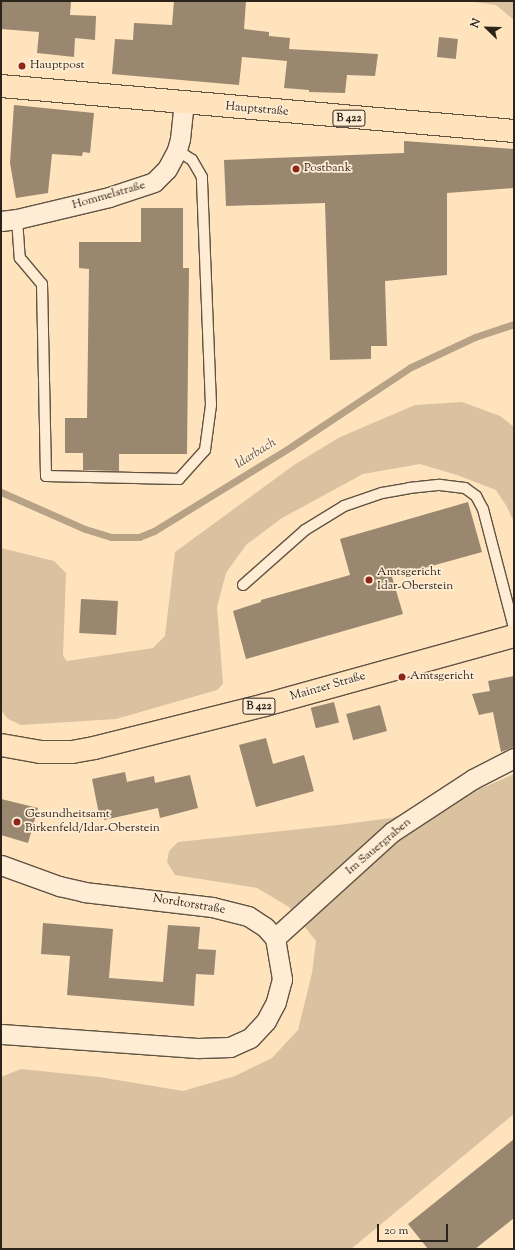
<!DOCTYPE html>
<meta charset="utf-8">
<style>
body{margin:0}
#map{position:relative;width:515px;height:1250px;overflow:hidden;background:#fee3bd;font-family:"Sorts Mill Goudy",serif}
div>[style]{position:absolute}
.green>*{inset:0;background:#dac2a1}
.stream>*{height:7px;margin:-3.5px;padding:0 3.5px;transform-origin:3.5px;border-radius:3.5px;background:#b7a286}
.building>*{inset:0;background:#99876f;transform-origin:0 0}
.roads{filter:drop-shadow(1px 0 #605343) drop-shadow(-1px 0 #605343) drop-shadow(0 1px #605343) drop-shadow(0 -1px #605343)}
.service>*{height:10px;margin:-5px;padding:0 5px;transform-origin:5px;border-radius:5px;background:#feedd4}
.minor>*{height:19px;margin:-9.5px;padding:0 9.5px;transform-origin:9.5px;border-radius:9.5px;background:#feedd4}
.primary>*{height:22px;margin:-11px;padding:0 11px;transform-origin:11px;border-radius:11px;background:#fee3bd}
.dots>*{width:11px;height:11px;translate:-50% -50%;box-sizing:border-box;border:2px solid #feedd4;border-radius:50%}
span{translate:-50% -50%;white-space:nowrap;text-align:center;line-height:1.15;-webkit-text-stroke:3.5px #feedd4;paint-order:stroke}
.shield-label span{padding:1px 3px;background:#feedd4;border:1px solid;border-radius:3px;-webkit-text-stroke-width:0}
.shield-label{font-size:11px;color:#2c231a;font-weight:700}
.poi-label{font-size:12px;color:#2c231a}
.left{translate:0 -50%;text-align:left}
.street-label{font-size:12px;color:#2c231a}
.water-label{font-size:13px;color:#5d4f40;font-style:italic}
.frame{position:absolute;inset:0;border:2px solid #2c231a;pointer-events:none}
.north{position:absolute;left:467px;top:8px;width:40px;height:40px;-webkit-text-stroke:3px #feedd4;paint-order:stroke;rotate:293deg;font-size:11px;font-weight:700;line-height:16px;text-align:center;color:#2c231a}
.north::after{content:'';display:block;margin:auto;width:14px;height:18px;background:#2c231a;clip-path:polygon(50% 0,100% 100%,50% 72%,0 100%)}
.scale{position:absolute;left:377px;top:1224px;width:71px;height:18px;box-sizing:border-box;border:2px solid #2c231a;border-top:0;padding-left:5px;font-size:12px;line-height:14px;white-space:nowrap;color:#2c231a;-webkit-text-stroke:3px #feedd4;paint-order:stroke}
</style>
<div id="map">
<div class="green">
<i style="clip-path:polygon(467px 1px,514px 1px,514px 20px,496px 5px)"></i>
<i style="clip-path:polygon(462px 402px,500px 416px,514px 427px,514px 522px,507px 507px,496px 490px,457px 475px,420px 464px,363px 474px,282px 518px,246px 545px,226px 573px,217px 607px,223px 684px,217px 690px,116px 719px,21px 725px,8px 719px,1px 710px,1px 548px,54px 561px,66px 573px,63px 656px,67px 661px,153px 648px,165px 636px,175px 552px,294px 465px,340px 437px,415px 405px)"></i>
<i style="clip-path:polygon(514px 774px,514px 1114px,351px 1249px,1px 1249px,1px 1077px,21px 1069px,99px 1077px,183px 1091px,235px 1076px,272px 1058px,298px 1030px,312px 973px,316px 941px,289px 907px,257px 888px,175px 875px,167px 862px,169px 851px,178px 842px,338px 825px,391px 818px,487px 786px)"></i>
</div>
<div class="stream">
<i style="left:1px;top:492px;width:92px;rotate:23.8deg"></i>
<i style="left:85px;top:529px;width:27px;rotate:17deg"></i>
<i style="left:111px;top:537px;width:28px"></i>
<i style="left:139px;top:537px;width:16px;rotate:-22deg"></i>
<i style="left:154px;top:531px;width:162px;rotate:-31.6deg"></i>
<i style="left:292px;top:446px;width:143px;rotate:-33.6deg"></i>
<i style="left:411px;top:367px;width:71px;rotate:-25.1deg"></i>
<i style="left:475px;top:337px;width:41px;rotate:-18.4deg"></i>
</div>
<div class="building">
<i style="clip-path:polygon(1px 1px,71px 1px,70px 15px,96px 16px,95px 40px,75px 38px,74px 57px,37px 53px,39px 32px,1px 29px)"></i>
<i style="clip-path:polygon(174px 1px,246px 1px,244px 29px,269px 32px,269px 36px,290px 38px,289px 49px,378px 54px,375px 76px,347px 75px,345px 93px,309px 92px,309px 90px,284px 88px,287px 61px,242px 57px,239px 85px,112px 74px,115px 39px,133px 40px,134px 23px,172px 25px)"></i>
<i style="left:439px;top:37px;width:19px;height:20px;rotate:6deg"></i>
<i style="clip-path:polygon(14px 105px,94px 113px,90px 153px,83px 152px,82px 156px,52px 154px,48px 193px,16px 198px,10px 163px)"></i>
<i style="clip-path:polygon(404px 141px,514px 149px,514px 188px,447px 193px,447px 275px,385px 281px,387px 346px,371px 346px,371px 359px,330px 360px,325px 203px,226px 206px,224px 160px,404px 153px)"></i>
<i style="clip-path:polygon(141px 208px,183px 208px,183px 268px,189px 268px,187px 454px,119px 454px,119px 471px,83px 470px,83px 453px,65px 453px,65px 418px,87px 418px,89px 269px,79px 268px,79px 242px,141px 242px)"></i>
<i style="clip-path:polygon(468px 502px,482px 552px,392px 577px,403px 614px,246px 659px,233px 611px,261px 602px,261px 600px,350px 575px,340px 539px)"></i>
<i style="left:81px;top:599px;width:37px;height:34px;rotate:3deg"></i>
<i style="clip-path:polygon(514px 676px,514px 747px,501px 752px,493px 712px,479px 715px,472px 694px,490px 691px,488px 681px)"></i>
<i style="left:334px;top:702px;width:21px;height:24px;rotate:76deg"></i>
<i style="left:380px;top:705px;width:27px;height:35px;rotate:75deg"></i>
<i style="clip-path:polygon(266px 738px,273px 764px,304px 755px,314px 791px,256px 807px,239px 745px)"></i>
<i style="clip-path:polygon(125px 772px,127px 782px,154px 776px,155px 783px,190px 775px,198px 808px,160px 818px,158px 808px,104px 820px,104px 818px,100px 819px,92px 779px)"></i>
<i style="clip-path:polygon(1px 799px,38px 808px,28px 843px,1px 835px)"></i>
<i style="clip-path:polygon(43px 923px,113px 929px,109px 978px,163px 982px,168px 925px,200px 927px,198px 949px,216px 950px,214px 975px,196px 974px,194px 1006px,67px 995px,70px 956px,41px 954px)"></i>
<i style="clip-path:polygon(514px 1139px,514px 1218px,475px 1249px,428px 1249px,408px 1224px)"></i>
</div>
<div class="roads">
<div class="service">
<i style="left:17px;top:219px;width:39px;rotate:86deg"></i>
<i style="left:20px;top:258px;width:34px;rotate:50deg"></i>
<i style="left:42px;top:284px;width:192px;rotate:88.8deg"></i>
<i style="left:46px;top:476px;width:133px;rotate:1.3deg"></i>
<i style="left:179px;top:479px;width:39px;rotate:-48deg"></i>
<i style="left:205px;top:450px;width:45px;rotate:-82.4deg"></i>
<i style="left:211px;top:405px;width:228px;rotate:-92.3deg"></i>
<i style="left:202px;top:177px;width:20px;rotate:-120deg"></i>
<i style="left:192px;top:160px;width:18px;rotate:-146deg"></i>
<i style="left:243px;top:585px;width:83px;rotate:-41.6deg"></i>
<i style="left:305px;top:530px;width:46px;rotate:-31.6deg"></i>
<i style="left:344px;top:506px;width:40px;rotate:-18.9deg"></i>
<i style="left:382px;top:493px;width:27px;rotate:-10deg"></i>
<i style="left:409px;top:488px;width:31px;rotate:-6deg"></i>
<i style="left:440px;top:485px;width:25px;rotate:7deg"></i>
<i style="left:465px;top:488px;width:14px;rotate:36deg"></i>
<i style="left:476px;top:496px;width:15px;rotate:62deg"></i>
<i style="left:483px;top:509px;width:123px;rotate:75.4deg"></i>
</div>
<div class="minor">
<i style="left:1px;top:221px;width:16px;rotate:-7deg"></i>
<i style="left:17px;top:219px;width:95px;rotate:-13.4deg"></i>
<i style="left:109px;top:197px;width:47px;rotate:-18.4deg"></i>
<i style="left:154px;top:182px;width:18px;rotate:-45deg"></i>
<i style="left:167px;top:169px;width:21px;rotate:-62deg"></i>
<i style="left:177px;top:150px;width:11px;rotate:-75deg"></i>
<i style="left:180px;top:139px;width:36px;rotate:-84deg"></i>
<i style="left:1px;top:865px;width:62px;rotate:19.9deg"></i>
<i style="left:59px;top:886px;width:26px;rotate:13deg"></i>
<i style="left:84px;top:892px;width:129px;rotate:6.7deg"></i>
<i style="left:212px;top:907px;width:37px;rotate:14deg"></i>
<i style="left:248px;top:916px;width:20px;rotate:33deg"></i>
<i style="left:265px;top:927px;width:15px;rotate:48deg"></i>
<i style="left:275px;top:938px;width:42px;rotate:80.3deg"></i>
<i style="left:282px;top:979px;width:24px;rotate:105deg"></i>
<i style="left:276px;top:1002px;width:21px;rotate:118deg"></i>
<i style="left:266px;top:1021px;width:23px;rotate:133deg"></i>
<i style="left:250px;top:1038px;width:22px;rotate:156deg"></i>
<i style="left:230px;top:1047px;width:32px;rotate:178deg"></i>
<i style="left:198px;top:1048px;width:197px;rotate:-175.9deg"></i>
<i style="left:275px;top:938px;width:158px;rotate:-42.2deg"></i>
<i style="left:392px;top:832px;width:97px;rotate:-33.2deg"></i>
<i style="left:473px;top:779px;width:46px;rotate:-27.1deg"></i>
</div>
<div class="primary">
<i style="left:1px;top:86px;width:515px;rotate:5.01deg"></i>
<i style="left:1px;top:745px;width:41px;rotate:9.9deg"></i>
<i style="left:41px;top:752px;width:31px"></i>
<i style="left:72px;top:752px;width:22px;rotate:-10deg"></i>
<i style="left:94px;top:748px;width:176px;rotate:-14.1deg"></i>
<i style="left:265px;top:705px;width:258px;rotate:-15.5deg"></i>
</div>
</div>
<div class="dots">
<i style="left:22px;top:66px;background:#8f2418"></i>
<i style="left:296px;top:169px;background:#8f2418"></i>
<i style="left:369px;top:580px;background:#8f2418"></i>
<i style="left:402px;top:677px;background:#8f2418"></i>
<i style="left:17px;top:822px;background:#8f2418"></i>
</div>
<div class="shield-label">
<span style="left:349px;top:118px">B 422</span>
<span style="left:259px;top:706px">B 422</span>
</div>
<div class="poi-label">
<span class="left" style="left:30px;top:66px">Hauptpost</span>
<span class="left" style="left:304px;top:169px">Postbank</span>
<span class="left" style="left:377px;top:580px">Amtsgericht<br>Idar-Oberstein</span>
<span class="left" style="left:410px;top:677px">Amtsgericht</span>
<span class="left" style="left:25px;top:822px">Gesundheitsamt<br>Birkenfeld/Idar-Oberstein</span>
</div>
<div class="street-label">
<span style="left:257px;top:110px;rotate:5deg">Hauptstraße</span>
<span style="left:109px;top:196px;rotate:-16deg">Hommelstraße</span>
<span style="left:328px;top:687px;rotate:-16deg">Mainzer Straße</span>
<span style="left:379px;top:847px;rotate:-40deg">Im Sauergraben</span>
<span style="left:189px;top:905px;rotate:9deg">Nordtorstraße</span>
</div>
<div class="water-label">
<span style="left:256px;top:454px;rotate:-32deg">Idarbach</span>
</div>
<div class="frame"></div>
<div class="north">N</div>
<div class="scale">20 m</div>
</div>
